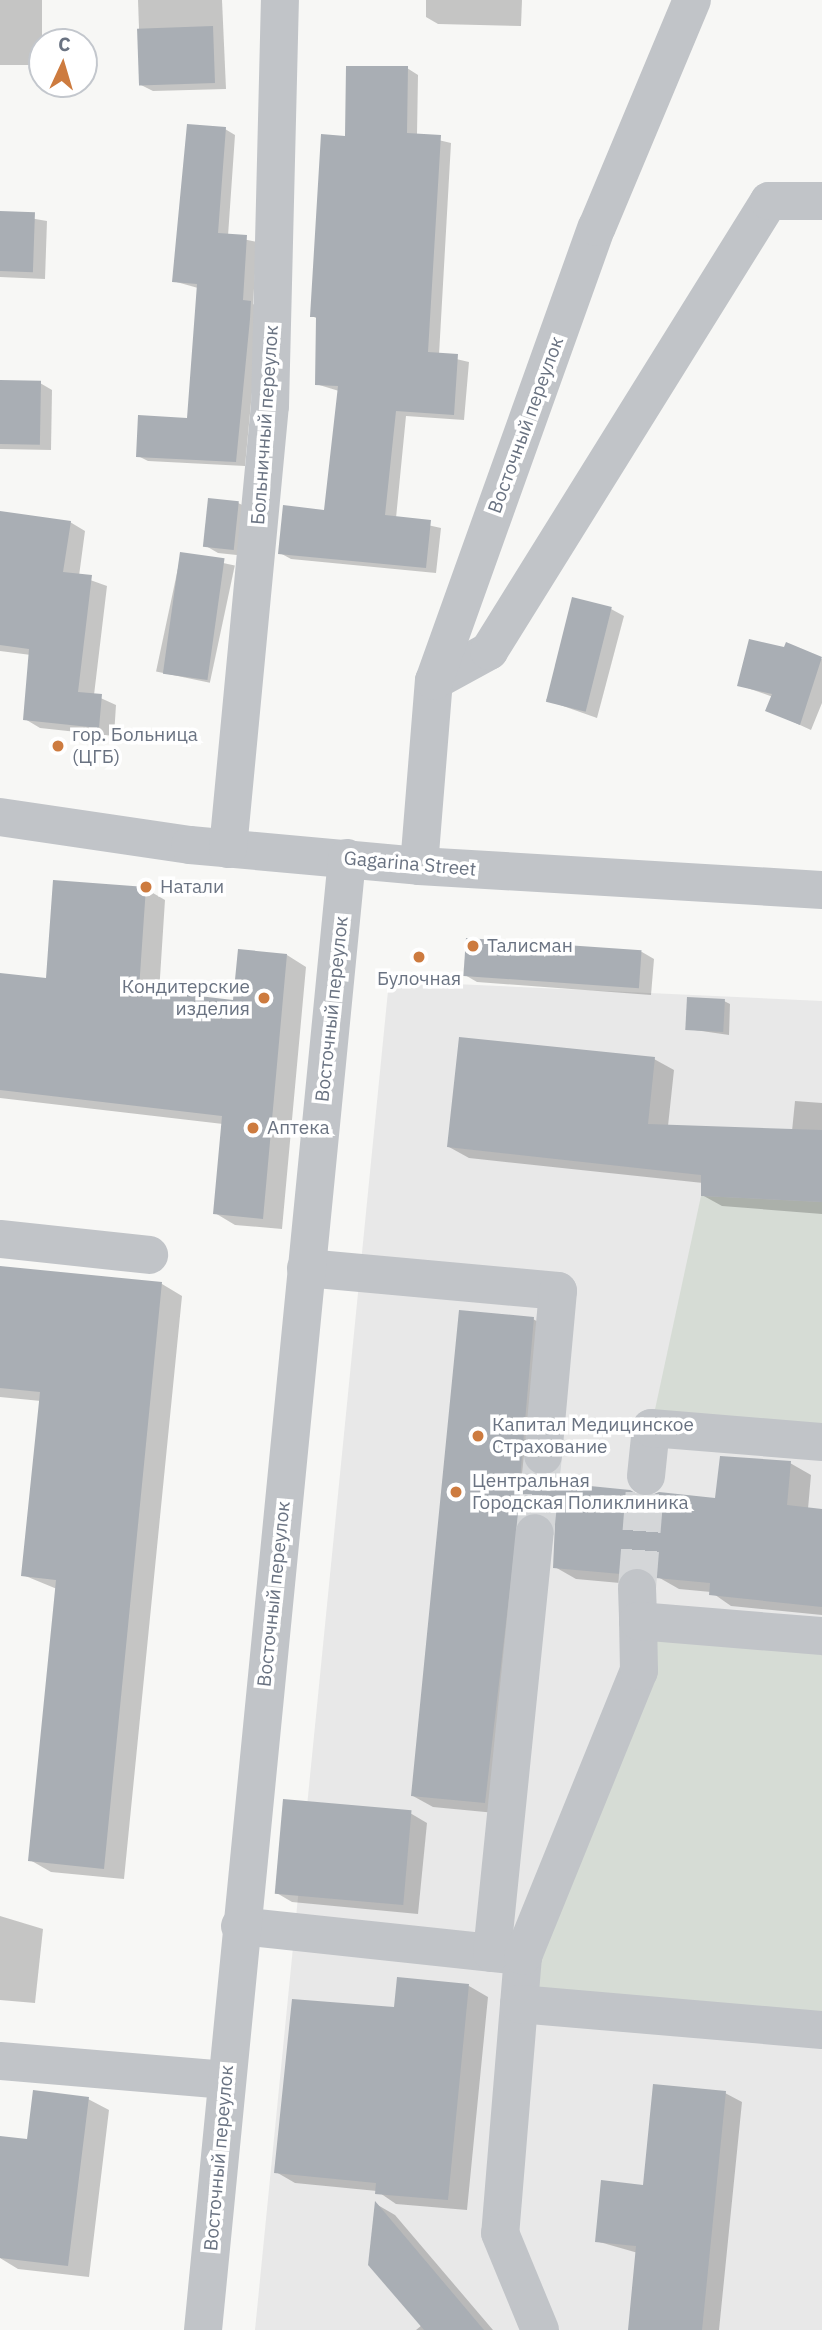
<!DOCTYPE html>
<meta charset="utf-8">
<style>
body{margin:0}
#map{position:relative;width:822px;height:2330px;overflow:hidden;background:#f7f7f5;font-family:"IBM Plex Sans",sans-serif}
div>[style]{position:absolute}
.built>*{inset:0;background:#e8e8e8}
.green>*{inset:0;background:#d6dcd5}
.shadow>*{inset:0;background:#0003;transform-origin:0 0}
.building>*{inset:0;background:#a9aeb4;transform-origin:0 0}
.minor-tunnel>*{height:38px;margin-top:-19px;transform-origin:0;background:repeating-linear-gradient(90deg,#d4d6d8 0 38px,transparent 0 57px)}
.minor>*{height:38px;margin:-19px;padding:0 19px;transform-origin:19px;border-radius:19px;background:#c1c4c8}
.dots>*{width:19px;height:19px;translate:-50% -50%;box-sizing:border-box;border:4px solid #fff;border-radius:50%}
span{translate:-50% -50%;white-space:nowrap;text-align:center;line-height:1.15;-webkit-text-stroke:7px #fff;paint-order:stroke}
.street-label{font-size:19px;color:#6a7382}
.poi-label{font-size:19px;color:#6a7382}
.left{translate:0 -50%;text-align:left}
.right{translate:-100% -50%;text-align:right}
.north{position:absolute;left:28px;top:28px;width:70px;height:70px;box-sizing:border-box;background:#fff;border:2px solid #c3c7cd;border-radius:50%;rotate:4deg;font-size:19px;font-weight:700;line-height:28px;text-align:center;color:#6a7382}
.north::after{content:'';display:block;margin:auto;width:24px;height:32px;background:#cd7b3f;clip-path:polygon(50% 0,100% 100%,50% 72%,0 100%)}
</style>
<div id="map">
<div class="built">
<i style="clip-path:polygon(389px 981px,822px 1001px,822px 2330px,255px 2330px)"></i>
</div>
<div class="green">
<i style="clip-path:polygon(701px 1196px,822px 1202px,822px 1442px,651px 1428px)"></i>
<i style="clip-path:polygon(638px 1621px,822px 1636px,822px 2030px,519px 2004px)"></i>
</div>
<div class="shadow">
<i style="left:0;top:0;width:42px;height:65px"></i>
<i style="clip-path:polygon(138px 0,222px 0,226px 89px,153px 91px,141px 85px)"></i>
<i style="clip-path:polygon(426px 0,522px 0,521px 26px,438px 24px,426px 17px)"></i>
<i style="clip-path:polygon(407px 68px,418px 75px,417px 135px,451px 143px,439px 355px,469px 362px,464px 420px,406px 416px,396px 518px,441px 528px,436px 573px,291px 559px,280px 553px,326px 511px,339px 391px,316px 384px,318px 319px,312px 316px,347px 137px)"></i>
<i style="clip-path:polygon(225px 129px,235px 135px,228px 236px,257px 242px,253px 304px,260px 308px,245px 466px,148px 461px,138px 456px,189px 419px,198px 288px,173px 281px)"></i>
<i style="clip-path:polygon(0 213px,47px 221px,45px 279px,0 277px)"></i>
<i style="clip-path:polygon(0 382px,40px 383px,52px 390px,51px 450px,0 449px)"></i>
<i style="clip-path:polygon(238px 503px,251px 509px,246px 556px,218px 553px,206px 546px)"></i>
<i style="clip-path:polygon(0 513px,70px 522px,85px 531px,79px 576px,107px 586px,94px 695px,116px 705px,114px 736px,40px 728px,25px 719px,31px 655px,0 651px)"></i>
<i style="left:181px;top:554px;width:55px;height:120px;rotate:12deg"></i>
<i style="clip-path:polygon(611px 609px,624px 616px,597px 718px,546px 700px)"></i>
<i style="clip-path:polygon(787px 645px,822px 659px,822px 703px,811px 730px,767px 710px,773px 697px,739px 685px)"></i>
<i style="clip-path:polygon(146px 889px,165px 900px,159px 993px,234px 1002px,287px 955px,306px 967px,282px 1229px,235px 1225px,215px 1213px,223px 1124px,0 1098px,0 974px,47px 980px)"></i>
<i style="clip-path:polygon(642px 952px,654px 959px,651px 995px,477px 982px,465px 975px)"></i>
<i style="clip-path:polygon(724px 1001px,730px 1004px,729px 1035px,688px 1029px)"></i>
<i style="clip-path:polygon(654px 1059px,674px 1070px,668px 1126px,792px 1131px,795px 1101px,822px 1103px,822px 1214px,722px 1206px,702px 1195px,703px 1183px,469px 1158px,449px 1147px)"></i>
<i style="clip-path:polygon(0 1268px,162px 1284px,182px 1296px,124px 1879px,51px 1872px,30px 1860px,57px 1589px,23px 1575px,41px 1401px,0 1397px)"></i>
<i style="clip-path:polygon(533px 1319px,554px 1331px,541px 1483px,644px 1500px,717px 1500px,790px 1463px,811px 1475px,808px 1509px,822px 1510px,822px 1615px,731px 1606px,711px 1592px,679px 1589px,658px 1577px,642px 1585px,576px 1579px,555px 1567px,556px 1525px,548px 1524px,506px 1814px,433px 1807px,413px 1796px)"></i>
<i style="clip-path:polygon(410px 1813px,427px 1823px,418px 1914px,292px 1902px,275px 1892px)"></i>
<i style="clip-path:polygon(0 1916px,43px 1929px,35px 2003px,0 2000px)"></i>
<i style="clip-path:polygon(469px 1986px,488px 1997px,467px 2210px,396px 2204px,377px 2191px,295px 2183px,276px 2172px,395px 2009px)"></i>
<i style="clip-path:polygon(725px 2093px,742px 2102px,719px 2330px,630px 2330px,638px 2253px,596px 2241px)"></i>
<i style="clip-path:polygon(88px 2099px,109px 2110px,89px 2277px,18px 2269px,0 2258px,0 2138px,29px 2141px)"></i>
<i style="clip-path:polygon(376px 2204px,395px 2215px,493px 2330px,416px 2330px,422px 2325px)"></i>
</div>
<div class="building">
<i style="left:213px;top:26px;width:57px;height:76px;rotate:88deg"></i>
<i style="clip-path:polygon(346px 66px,408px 66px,407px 133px,441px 135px,428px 352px,458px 354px,454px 415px,396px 411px,385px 515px,431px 520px,426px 568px,278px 554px,283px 505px,324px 510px,338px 386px,315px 385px,316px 317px,310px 317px,321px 134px,345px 136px)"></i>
<i style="clip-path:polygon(187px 124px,226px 127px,218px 233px,247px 235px,243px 300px,251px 301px,250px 319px,236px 462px,136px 457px,138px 415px,187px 418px,197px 284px,172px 282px)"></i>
<i style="left:0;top:211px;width:35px;height:60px;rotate:2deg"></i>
<i style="left:0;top:380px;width:41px;height:64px;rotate:1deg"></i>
<i style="left:208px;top:498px;width:31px;height:49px;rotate:6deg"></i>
<i style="clip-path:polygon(0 511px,71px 521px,63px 572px,92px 575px,78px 692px,102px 694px,99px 728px,23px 720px,29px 649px,0 645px)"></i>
<i style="left:180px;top:552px;width:45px;height:123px;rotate:8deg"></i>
<i style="left:572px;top:597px;width:41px;height:108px;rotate:14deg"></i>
<i style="clip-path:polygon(749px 639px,784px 647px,786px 642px,822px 657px,800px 725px,765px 711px,772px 694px,737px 686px)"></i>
<i style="clip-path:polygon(53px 880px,146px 887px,139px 989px,233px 1000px,238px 949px,287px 954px,263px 1219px,213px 1214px,222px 1116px,0 1090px,0 973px,46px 978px)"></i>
<i style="left:466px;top:938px;width:176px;height:38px;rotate:4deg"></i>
<i style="left:687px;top:997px;width:38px;height:33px;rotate:3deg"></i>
<i style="clip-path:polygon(459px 1037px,655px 1057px,648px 1124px,822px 1130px,822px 1202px,701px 1196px,701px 1175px,447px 1147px)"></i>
<i style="clip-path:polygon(0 1266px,162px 1282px,104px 1869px,28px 1861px,56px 1580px,21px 1576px,40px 1392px,0 1388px)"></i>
<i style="clip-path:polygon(459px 1310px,534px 1317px,520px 1479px,630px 1490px,644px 1498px,659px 1492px,715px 1498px,720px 1456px,791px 1461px,787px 1505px,822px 1509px,822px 1607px,709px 1595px,710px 1583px,656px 1578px,637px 1566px,621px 1574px,553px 1568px,555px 1523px,537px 1511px,518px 1520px,485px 1803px,411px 1796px)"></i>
<i style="left:283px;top:1799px;width:129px;height:95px;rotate:5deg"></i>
<i style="clip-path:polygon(397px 1977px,469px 1984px,448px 2200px,375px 2194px,376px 2183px,274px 2173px,292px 1999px,394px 2007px)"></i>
<i style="clip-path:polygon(653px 2084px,726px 2091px,702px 2330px,628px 2330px,636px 2246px,595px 2242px,601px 2180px,643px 2185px)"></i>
<i style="clip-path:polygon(33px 2090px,89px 2097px,68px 2266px,0 2258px,0 2136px,27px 2139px)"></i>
<i style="clip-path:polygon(375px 2201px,484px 2330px,424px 2330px,368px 2265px)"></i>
</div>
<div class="minor-tunnel">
<i style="left:535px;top:1533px;width:78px;rotate:-84.1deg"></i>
<i style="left:637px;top:1588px;width:112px;rotate:-85.4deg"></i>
</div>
<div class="minor">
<i style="left:434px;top:681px;width:63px;rotate:-28.6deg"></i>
<i style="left:489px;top:651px;width:530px;rotate:-58.11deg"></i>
<i style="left:769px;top:201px;width:53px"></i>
<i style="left:0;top:817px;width:192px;rotate:8.4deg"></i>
<i style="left:190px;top:845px;width:230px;rotate:5.2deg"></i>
<i style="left:419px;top:866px;width:404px;rotate:3.4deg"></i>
<i style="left:228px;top:849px;width:445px;rotate:-84.6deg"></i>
<i style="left:270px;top:406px;width:406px;rotate:-88.6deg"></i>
<i style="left:419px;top:866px;width:186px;rotate:-85.4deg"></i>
<i style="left:434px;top:681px;width:482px;rotate:-70.3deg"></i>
<i style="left:597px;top:227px;width:246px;rotate:-67.3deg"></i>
<i style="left:0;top:1239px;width:150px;rotate:6.1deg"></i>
<i style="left:306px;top:1268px;width:253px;rotate:5.2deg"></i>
<i style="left:558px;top:1291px;width:165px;rotate:95.2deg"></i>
<i style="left:646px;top:1476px;width:48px;rotate:-84.1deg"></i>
<i style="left:651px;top:1428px;width:172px;rotate:4.7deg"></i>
<i style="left:637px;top:1588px;width:33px;rotate:88deg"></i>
<i style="left:240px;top:1926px;width:285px;rotate:6.1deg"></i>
<i style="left:523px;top:1956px;width:278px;rotate:94.7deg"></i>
<i style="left:500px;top:2233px;width:105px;rotate:67.6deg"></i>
<i style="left:492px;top:1953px;width:422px;rotate:-84.2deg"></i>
<i style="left:523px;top:1956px;width:308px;rotate:-67.9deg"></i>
<i style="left:639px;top:1671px;width:50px;rotate:-91.1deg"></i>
<i style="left:638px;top:1621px;width:185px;rotate:4.7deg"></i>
<i style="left:519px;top:2004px;width:304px;rotate:4.9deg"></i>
<i style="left:0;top:2061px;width:227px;rotate:4.8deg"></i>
<i style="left:203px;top:2330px;width:1479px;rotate:-84.41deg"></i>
</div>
<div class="dots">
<i style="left:58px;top:746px;background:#cd7b3f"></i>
<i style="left:146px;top:887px;background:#cd7b3f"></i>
<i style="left:473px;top:946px;background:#cd7b3f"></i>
<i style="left:419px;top:957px;background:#cd7b3f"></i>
<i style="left:264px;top:998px;background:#cd7b3f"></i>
<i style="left:253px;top:1128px;background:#cd7b3f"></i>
<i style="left:478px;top:1436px;background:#cd7b3f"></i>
<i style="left:456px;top:1492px;background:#cd7b3f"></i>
</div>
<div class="street-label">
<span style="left:265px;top:425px;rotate:-86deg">Больничный переулок</span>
<span style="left:526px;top:425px;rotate:-70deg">Восточный переулок</span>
<span style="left:410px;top:864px;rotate:5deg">Gagarina Street</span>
<span style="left:332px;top:1009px;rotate:-84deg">Восточный переулок</span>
<span style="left:274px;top:1594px;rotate:-84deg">Восточный переулок</span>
<span style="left:219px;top:2158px;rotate:-85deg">Восточный переулок</span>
</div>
<div class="poi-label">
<span class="left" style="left:72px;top:746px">гор. Больница<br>(ЦГБ)</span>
<span class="left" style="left:160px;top:887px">Натали</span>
<span class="left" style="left:487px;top:946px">Талисман</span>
<span style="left:419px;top:979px">Булочная</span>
<span class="right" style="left:250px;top:998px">Кондитерские<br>изделия</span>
<span class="left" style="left:267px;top:1128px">Аптека</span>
<span class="left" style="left:492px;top:1436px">Капитал Медицинское<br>Страхование</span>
<span class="left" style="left:472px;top:1492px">Центральная<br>Городская Поликлиника</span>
</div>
<div class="north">С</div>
</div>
